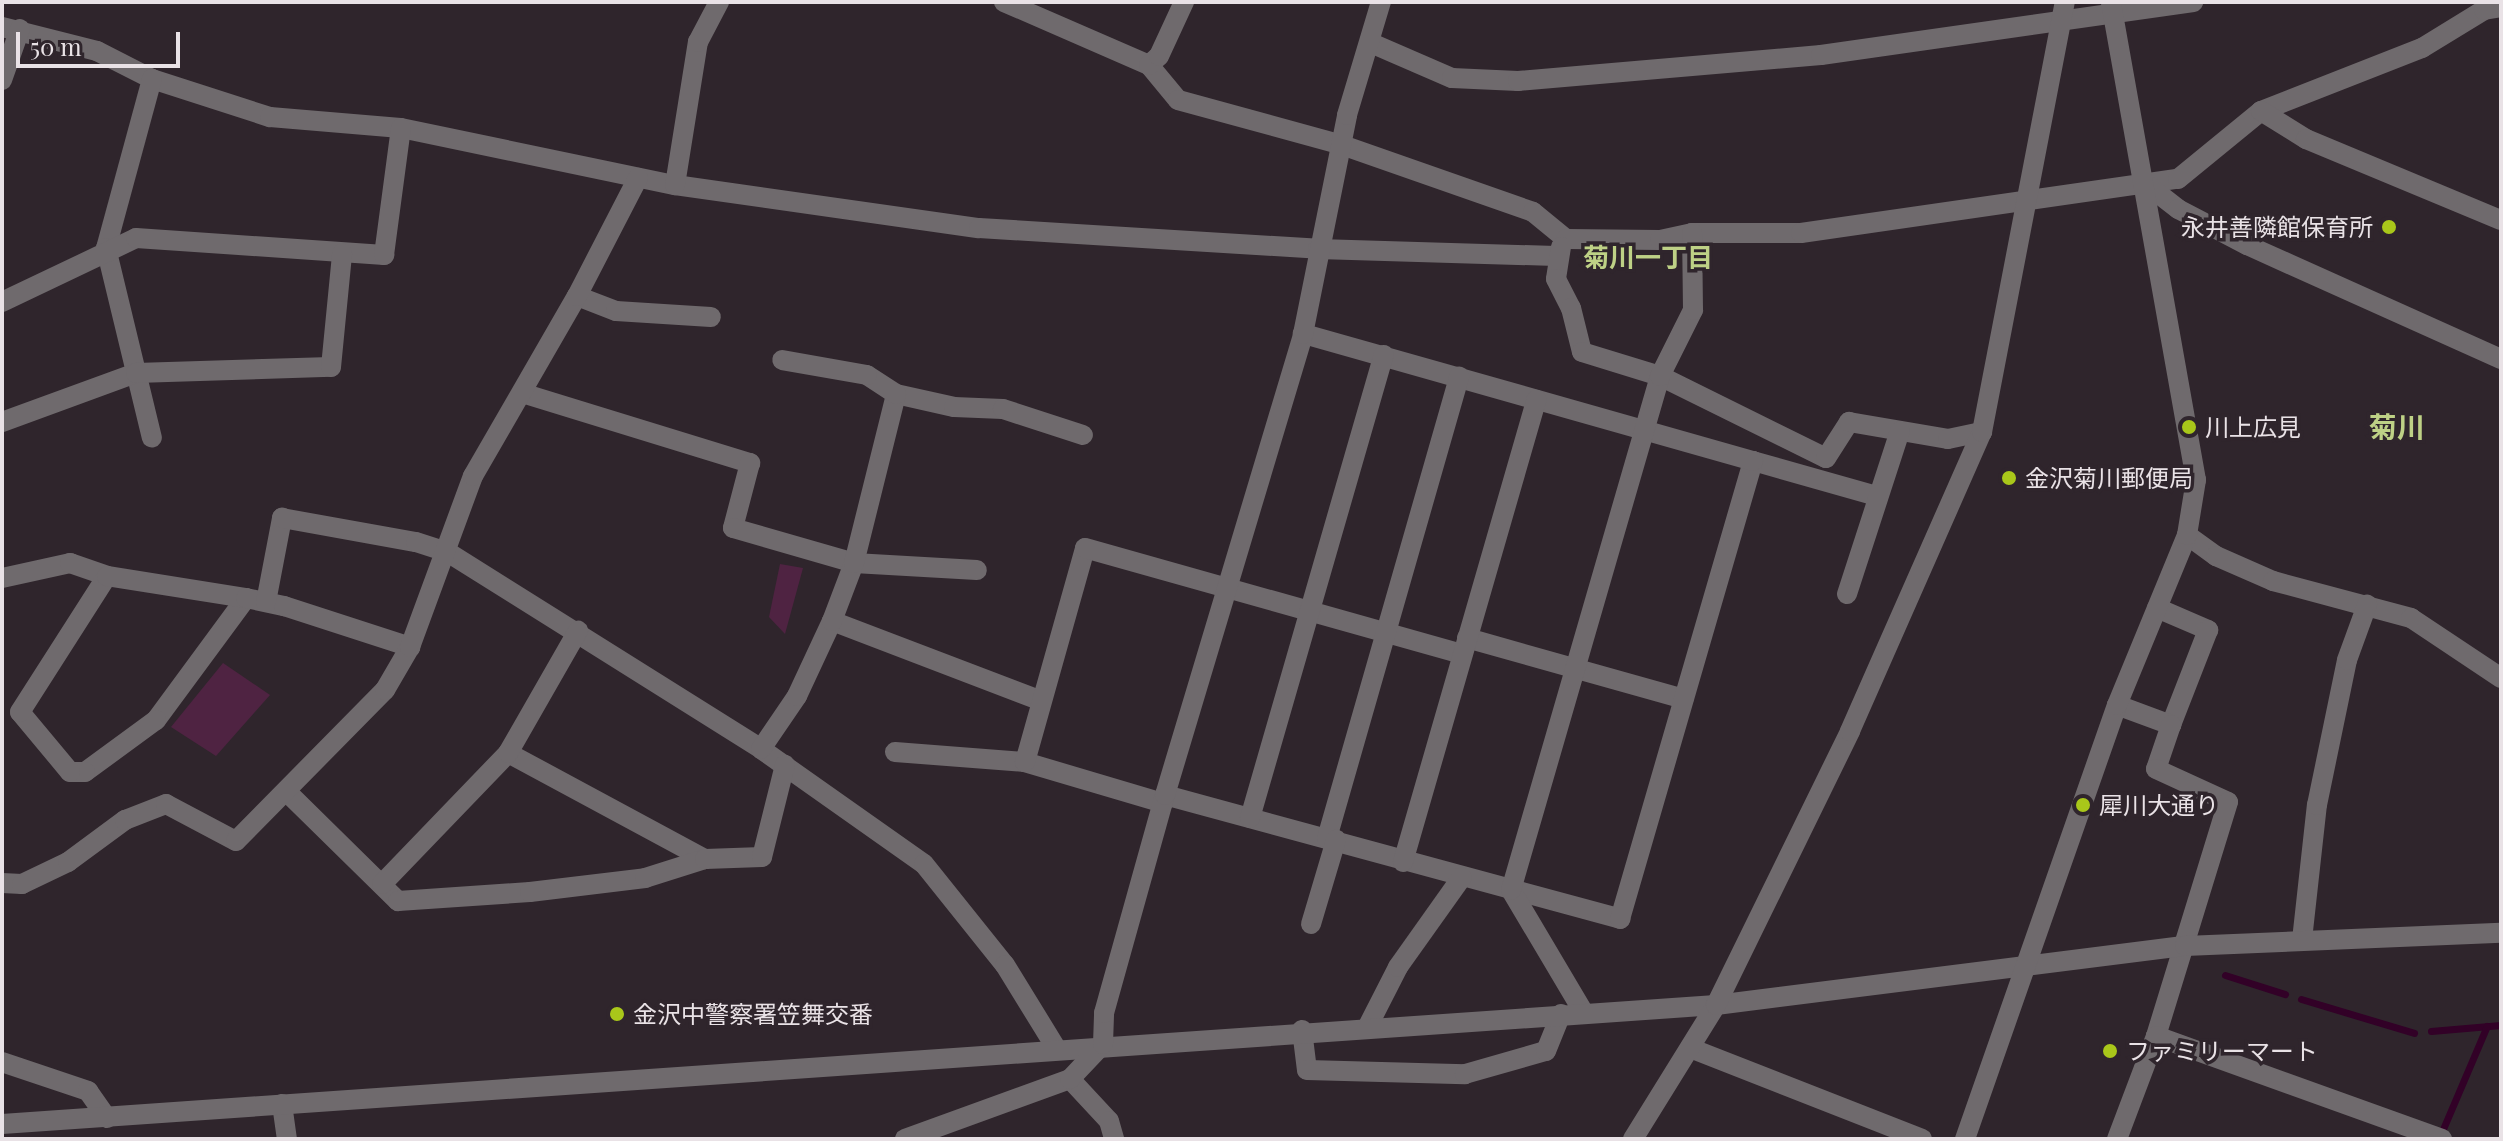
<!DOCTYPE html>
<meta charset="utf-8">
<style>
body{margin:0}
#map{position:relative;width:2503px;height:1141px;overflow:hidden;background:#2f252c;font-family:"Playfair Display","Noto Sans JP",serif}
div>[style]{position:absolute}
.green>*{inset:0;background:#4f2342}
.stream>*{height:7px;margin:-3.5px;padding:0 3.5px;transform-origin:3.5px;border-radius:3.5px;background:#320127}
.minor>*{height:20px;margin:-10px;padding:0 10px;transform-origin:10px;border-radius:10px;background:#6f6a6d}
.dots>*{width:22px;height:22px;translate:-50% -50%;box-sizing:border-box;border:4px solid #2f252c;border-radius:50%}
span{translate:-50% -50%;white-space:nowrap;text-align:center;line-height:1.15;-webkit-text-stroke:7px #2f252c;paint-order:stroke}
.poi-label{font-size:24px;color:#e9e2e6}
.right{translate:-100% -50%;text-align:right}
.left{translate:0 -50%;text-align:left}
.neighbourhood-label{font-size:26px;color:#bed186;font-weight:700}
.quarter-label{font-size:28px;color:#bed186;font-weight:700}
.frame{position:absolute;inset:0;border:4px solid #e9e2e6;pointer-events:none}
.scale{position:absolute;left:16px;top:32px;width:164px;height:36px;box-sizing:border-box;border:4px solid #e9e2e6;border-top:0;padding-left:10px;font-size:24px;line-height:28px;white-space:nowrap;color:#e9e2e6;-webkit-text-stroke:6px #2f252c;paint-order:stroke}
</style>
<div id="map">
<div class="green">
<i style="clip-path:polygon(780px 564px,803px 568px,785px 634px,769px 617px)"></i>
<i style="clip-path:polygon(223px 663px,270px 695px,216px 756px,171px 727px)"></i>
</div>
<div class="stream">
<i style="left:2225px;top:975px;width:63px;rotate:17.6deg"></i>
<i style="left:2301px;top:999px;width:118px;rotate:16.7deg"></i>
<i style="left:2431px;top:1031px;width:70px;rotate:-4.9deg"></i>
<i style="left:2443px;top:1129px;width:112px;rotate:-66.9deg"></i>
</div>
<div class="minor">
<i style="left:1004px;top:2px;width:158px;rotate:23.5deg"></i>
<i style="left:1149px;top:65px;width:45px;rotate:50.4deg"></i>
<i style="left:1178px;top:100px;width:170px;rotate:15.3deg"></i>
<i style="left:1342px;top:145px;width:202px;rotate:19.3deg"></i>
<i style="left:1533px;top:212px;width:43px;rotate:39.3deg"></i>
<i style="left:1566px;top:239px;width:94px;rotate:0.6deg"></i>
<i style="left:1660px;top:240px;width:33px;rotate:-12deg"></i>
<i style="left:1692px;top:233px;width:109px"></i>
<i style="left:1801px;top:233px;width:381px;rotate:-8.2deg"></i>
<i style="left:2178px;top:179px;width:107px;rotate:-39.3deg"></i>
<i style="left:2261px;top:111px;width:173px;rotate:-21.4deg"></i>
<i style="left:2422px;top:48px;width:73px;rotate:-31.5deg"></i>
<i style="left:2484px;top:10px;width:17px;rotate:-10deg"></i>
<i style="left:2px;top:27px;width:98px;rotate:14.2deg"></i>
<i style="left:97px;top:51px;width:62px;rotate:27deg"></i>
<i style="left:152px;top:79px;width:124px;rotate:17.9deg"></i>
<i style="left:270px;top:117px;width:131px;rotate:4.8deg"></i>
<i style="left:401px;top:128px;width:280px;rotate:11.8deg"></i>
<i style="left:675px;top:185px;width:307px;rotate:8.1deg"></i>
<i style="left:979px;top:228px;width:340px;rotate:3.5deg"></i>
<i style="left:1318px;top:249px;width:238px;rotate:1.7deg"></i>
<i style="left:1371px;top:43px;width:88px;rotate:23.4deg"></i>
<i style="left:1452px;top:78px;width:66px;rotate:2.6deg"></i>
<i style="left:1518px;top:81px;width:304px;rotate:-4.9deg"></i>
<i style="left:1821px;top:55px;width:376px;rotate:-8.1deg"></i>
<i style="left:1149px;top:65px;width:13px;rotate:-42deg"></i>
<i style="left:1159px;top:56px;width:60px;rotate:-65.2deg"></i>
<i style="left:152px;top:79px;width:175px;rotate:105.2deg"></i>
<i style="left:106px;top:248px;width:195px;rotate:76.4deg"></i>
<i style="left:2px;top:80px;width:54px;rotate:-70.6deg"></i>
<i style="left:2261px;top:111px;width:53px;rotate:31.9deg"></i>
<i style="left:2306px;top:139px;width:211px;rotate:22.6deg"></i>
<i style="left:2146px;top:184px;width:41px;rotate:38deg"></i>
<i style="left:2178px;top:209px;width:78px;rotate:27.6deg"></i>
<i style="left:2247px;top:245px;width:278px;rotate:24.2deg"></i>
<i style="left:675px;top:185px;width:145px;rotate:-80.9deg"></i>
<i style="left:698px;top:42px;width:45px;rotate:-62.3deg"></i>
<i style="left:1561px;top:247px;width:32px;rotate:99deg"></i>
<i style="left:1556px;top:279px;width:33px;rotate:63deg"></i>
<i style="left:1571px;top:308px;width:45px;rotate:76deg"></i>
<i style="left:1582px;top:352px;width:82px;rotate:17.1deg"></i>
<i style="left:1660px;top:376px;width:185px;rotate:26.3deg"></i>
<i style="left:1826px;top:458px;width:43px;rotate:-57.4deg"></i>
<i style="left:1849px;top:422px;width:100px;rotate:9.7deg"></i>
<i style="left:1948px;top:439px;width:35px;rotate:-12deg"></i>
<i style="left:577px;top:296px;width:42px;rotate:21deg"></i>
<i style="left:616px;top:311px;width:95px;rotate:3.6deg"></i>
<i style="left:2px;top:302px;width:148px;rotate:-25.5deg"></i>
<i style="left:136px;top:238px;width:249px;rotate:3.9deg"></i>
<i style="left:384px;top:255px;width:128px;rotate:-82.4deg"></i>
<i style="left:522px;top:393px;width:239px;rotate:17.1deg"></i>
<i style="left:750px;top:463px;width:67px;rotate:104.7deg"></i>
<i style="left:733px;top:528px;width:126px;rotate:16.1deg"></i>
<i style="left:854px;top:563px;width:123px;rotate:3.3deg"></i>
<i style="left:896px;top:394px;width:59px;rotate:12.6deg"></i>
<i style="left:954px;top:407px;width:49px;rotate:2.3deg"></i>
<i style="left:1003px;top:409px;width:84px;rotate:18deg"></i>
<i style="left:2px;top:422px;width:143px;rotate:-20.1deg"></i>
<i style="left:136px;top:373px;width:195px;rotate:-1.8deg"></i>
<i style="left:331px;top:367px;width:114px;rotate:-84.4deg"></i>
<i style="left:1753px;top:461px;width:129px;rotate:15.8deg"></i>
<i style="left:2187px;top:535px;width:36px;rotate:36deg"></i>
<i style="left:2216px;top:556px;width:62px;rotate:23.7deg"></i>
<i style="left:2273px;top:581px;width:143px;rotate:15deg"></i>
<i style="left:2411px;top:618px;width:108px;rotate:33.7deg"></i>
<i style="left:2px;top:578px;width:70px;rotate:-12.4deg"></i>
<i style="left:70px;top:563px;width:39px;rotate:19deg"></i>
<i style="left:1847px;top:594px;width:171px;rotate:-72deg"></i>
<i style="left:246px;top:598px;width:152px;rotate:126.4deg"></i>
<i style="left:156px;top:720px;width:88px;rotate:143.8deg"></i>
<i style="left:85px;top:772px;width:15px;rotate:180deg"></i>
<i style="left:70px;top:772px;width:78px;rotate:-129.8deg"></i>
<i style="left:20px;top:712px;width:161px;rotate:-57.4deg"></i>
<i style="left:107px;top:576px;width:141px;rotate:9deg"></i>
<i style="left:246px;top:598px;width:39px;rotate:12deg"></i>
<i style="left:284px;top:606px;width:133px;rotate:18deg"></i>
<i style="left:266px;top:602px;width:86px;rotate:-79.2deg"></i>
<i style="left:282px;top:518px;width:136px;rotate:10.2deg"></i>
<i style="left:416px;top:542px;width:35px;rotate:18deg"></i>
<i style="left:449px;top:553px;width:368px;rotate:32.1deg"></i>
<i style="left:761px;top:749px;width:199px;rotate:35.2deg"></i>
<i style="left:924px;top:864px;width:129px;rotate:51.3deg"></i>
<i style="left:1005px;top:965px;width:97px;rotate:58.4deg"></i>
<i style="left:2157px;top:608px;width:56px;rotate:23.3deg"></i>
<i style="left:2208px;top:630px;width:102px;rotate:111.3deg"></i>
<i style="left:832px;top:621px;width:222px;rotate:20.9deg"></i>
<i style="left:1467px;top:638px;width:225px;rotate:15.7deg"></i>
<i style="left:2117px;top:705px;width:58px;rotate:20.3deg"></i>
<i style="left:2171px;top:725px;width:46px;rotate:108.8deg"></i>
<i style="left:2156px;top:769px;width:79px;rotate:24.6deg"></i>
<i style="left:2228px;top:802px;width:245px;rotate:107.1deg"></i>
<i style="left:2156px;top:1036px;width:110px;rotate:110.7deg"></i>
<i style="left:761px;top:749px;width:64px;rotate:-55.8deg"></i>
<i style="left:797px;top:696px;width:83px;rotate:-65deg"></i>
<i style="left:832px;top:621px;width:62px;rotate:-69.2deg"></i>
<i style="left:854px;top:563px;width:174px;rotate:-76deg"></i>
<i style="left:896px;top:394px;width:35px;rotate:-147deg"></i>
<i style="left:867px;top:375px;width:86px;rotate:-170deg"></i>
<i style="left:895px;top:752px;width:130px;rotate:4.4deg"></i>
<i style="left:508px;top:753px;width:224px;rotate:28.3deg"></i>
<i style="left:287px;top:792px;width:156px;rotate:44.5deg"></i>
<i style="left:398px;top:901px;width:132px;rotate:-3.9deg"></i>
<i style="left:530px;top:892px;width:116px;rotate:-6.9deg"></i>
<i style="left:645px;top:878px;width:63px;rotate:-17.6deg"></i>
<i style="left:705px;top:859px;width:57px;rotate:-2deg"></i>
<i style="left:762px;top:857px;width:95px;rotate:-76deg"></i>
<i style="left:1165px;top:795px;width:472px;rotate:15.2deg"></i>
<i style="left:1620px;top:919px;width:477px;rotate:-73.8deg"></i>
<i style="left:1753px;top:461px;width:468px;rotate:-164.2deg"></i>
<i style="left:1163px;top:803px;width:144px;rotate:-163.5deg"></i>
<i style="left:1025px;top:762px;width:222px;rotate:-74.3deg"></i>
<i style="left:1085px;top:548px;width:392px;rotate:15.7deg"></i>
<i style="left:1250px;top:818px;width:482px;rotate:-73.9deg"></i>
<i style="left:1327px;top:838px;width:480px;rotate:-74deg"></i>
<i style="left:1403px;top:862px;width:481px;rotate:-73.9deg"></i>
<i style="left:2px;top:883px;width:20px;rotate:3deg"></i>
<i style="left:22px;top:884px;width:51px;rotate:-25.6deg"></i>
<i style="left:68px;top:862px;width:71px;rotate:-36.4deg"></i>
<i style="left:125px;top:820px;width:44px;rotate:-21.3deg"></i>
<i style="left:166px;top:804px;width:79px;rotate:27.9deg"></i>
<i style="left:236px;top:841px;width:212px;rotate:-45.4deg"></i>
<i style="left:385px;top:690px;width:50px;rotate:-59.8deg"></i>
<i style="left:410px;top:647px;width:182px;rotate:-69.8deg"></i>
<i style="left:473px;top:476px;width:208px;rotate:-60deg"></i>
<i style="left:577px;top:296px;width:133px;rotate:-62.7deg"></i>
<i style="left:382px;top:884px;width:182px;rotate:-46.1deg"></i>
<i style="left:508px;top:753px;width:141px;rotate:-60.2deg"></i>
<i style="left:1311px;top:924px;width:88px;rotate:-73.4deg"></i>
<i style="left:2302px;top:940px;width:136px;rotate:-83.7deg"></i>
<i style="left:2317px;top:805px;width:148px;rotate:-78.3deg"></i>
<i style="left:2347px;top:660px;width:59px;rotate:-70deg"></i>
<i style="left:1584px;top:1013px;width:143px;rotate:-120.7deg"></i>
<i style="left:1511px;top:890px;width:535px;rotate:-73.83deg"></i>
<i style="left:1660px;top:376px;width:74px;rotate:-63.4deg"></i>
<i style="left:1693px;top:310px;width:77px;rotate:-90.7deg"></i>
<i style="left:1368px;top:1026px;width:66px;rotate:-63deg"></i>
<i style="left:1398px;top:967px;width:110px;rotate:-54.6deg"></i>
<i style="left:1302px;top:1030px;width:40px;rotate:82.9deg"></i>
<i style="left:1307px;top:1070px;width:158px;rotate:1.5deg"></i>
<i style="left:1465px;top:1074px;width:84px;rotate:-15.9deg"></i>
<i style="left:1546px;top:1051px;width:40px;rotate:-68deg"></i>
<i style="left:2156px;top:1036px;width:304px;rotate:19.8deg"></i>
<i style="left:1690px;top:1048px;width:249px;rotate:21.4deg"></i>
<i style="left:2px;top:1062px;width:91px;rotate:18.6deg"></i>
<i style="left:88px;top:1091px;width:33px;rotate:55deg"></i>
<i style="left:1070px;top:1079px;width:57px;rotate:47.1deg"></i>
<i style="left:1109px;top:1121px;width:19px;rotate:74deg"></i>
<i style="left:282px;top:1104px;width:35px;rotate:82deg"></i>
<i style="left:2px;top:1124px;width:1718px;rotate:-3.97deg"></i>
<i style="left:1716px;top:1005px;width:473px;rotate:-7.2deg"></i>
<i style="left:2185px;top:946px;width:316px;rotate:-2.4deg"></i>
<i style="left:905px;top:1139px;width:176px;rotate:-20deg"></i>
<i style="left:1070px;top:1079px;width:48px;rotate:-46.7deg"></i>
<i style="left:1103px;top:1044px;width:31px;rotate:-88deg"></i>
<i style="left:1104px;top:1013px;width:226px;rotate:-74.4deg"></i>
<i style="left:1165px;top:795px;width:481px;rotate:-73.3deg"></i>
<i style="left:1303px;top:334px;width:223px;rotate:-78.6deg"></i>
<i style="left:1347px;top:115px;width:118px;rotate:-73.3deg"></i>
<i style="left:1633px;top:1139px;width:158px;rotate:-58.2deg"></i>
<i style="left:1716px;top:1005px;width:305px;rotate:-63.9deg"></i>
<i style="left:1850px;top:731px;width:327px;rotate:-66.2deg"></i>
<i style="left:1982px;top:432px;width:438px;rotate:-79.1deg"></i>
<i style="left:1965px;top:1139px;width:460px;rotate:-70.7deg"></i>
<i style="left:2117px;top:705px;width:184px;rotate:-67.6deg"></i>
<i style="left:2187px;top:535px;width:56px;rotate:-80.7deg"></i>
<i style="left:2196px;top:480px;width:485px;rotate:-100.1deg"></i>
</div>
<div class="dots">
<i style="left:2389px;top:227px;background:#a9c71a"></i>
<i style="left:2189px;top:427px;background:#a9c71a"></i>
<i style="left:2009px;top:478px;background:#a9c71a"></i>
<i style="left:2083px;top:805px;background:#a9c71a"></i>
<i style="left:617px;top:1014px;background:#a9c71a"></i>
<i style="left:2110px;top:1051px;background:#a9c71a"></i>
</div>
<div class="poi-label">
<span class="right" style="left:2373px;top:227px">永井善隣館保育所</span>
<span class="left" style="left:2205px;top:427px">川上広見</span>
<span class="left" style="left:2025px;top:478px">金沢菊川郵便局</span>
<span class="left" style="left:2099px;top:805px">犀川大通り</span>
<span class="left" style="left:633px;top:1014px">金沢中警察署笠舞交番</span>
<span class="left" style="left:2126px;top:1051px">ファミリーマート</span>
</div>
<div class="neighbourhood-label">
<span style="left:1648px;top:257px">菊川一丁目</span>
</div>
<div class="quarter-label">
<span style="left:2397px;top:426px">菊川</span>
</div>
<div class="frame"></div>
<div class="scale">50 m</div>
</div>
